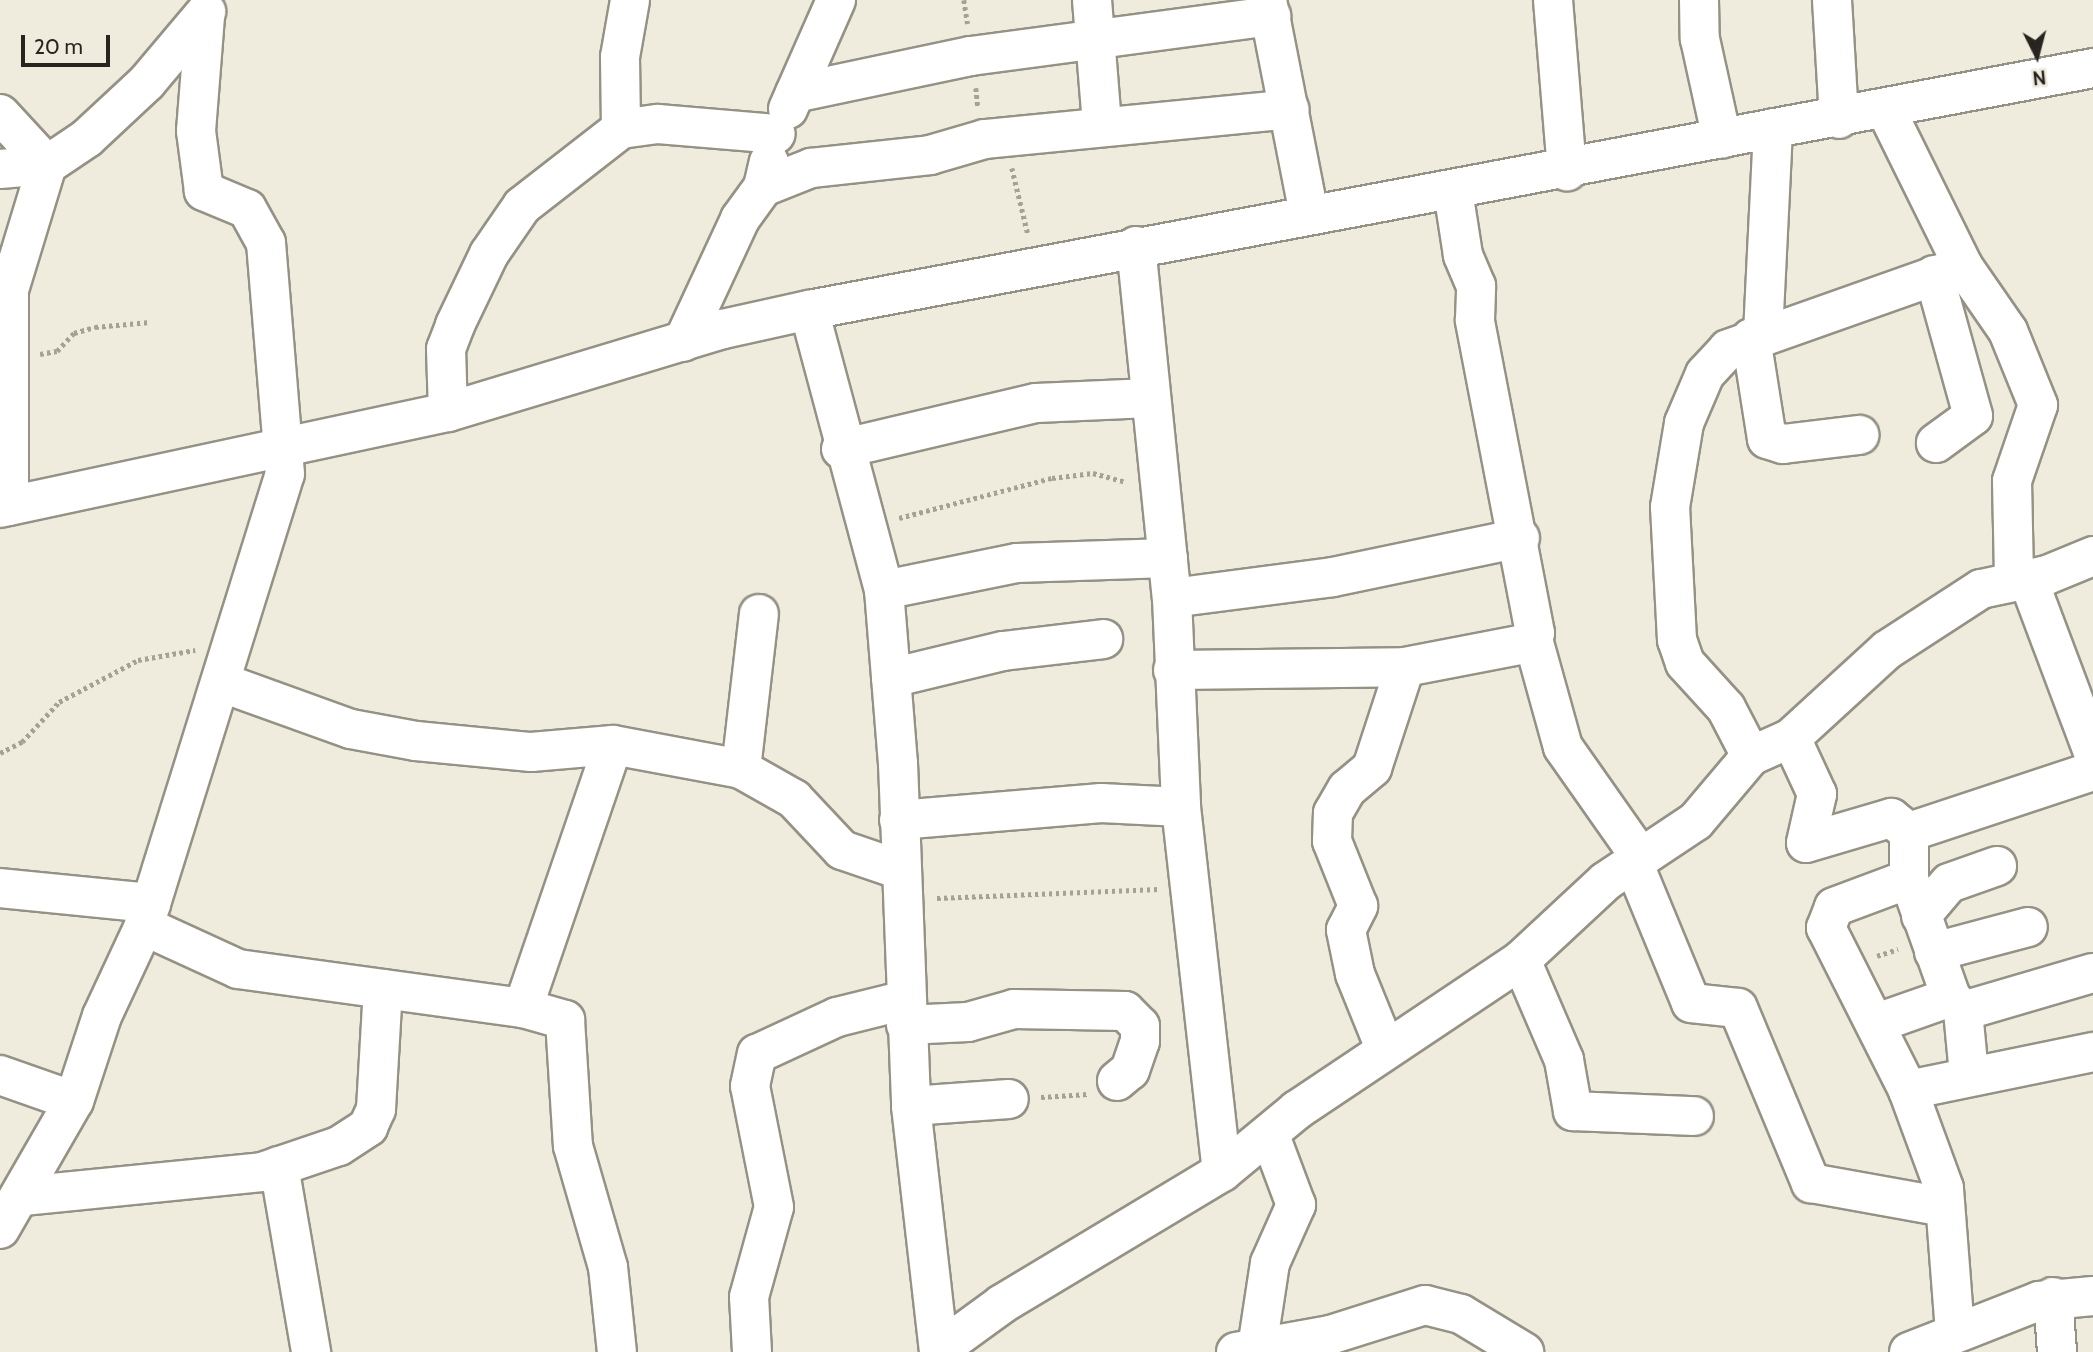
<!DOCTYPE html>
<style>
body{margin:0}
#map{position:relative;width:2093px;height:1352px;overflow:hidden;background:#efebdd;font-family:Cabin,sans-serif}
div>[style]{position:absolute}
.path>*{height:4.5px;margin-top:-2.25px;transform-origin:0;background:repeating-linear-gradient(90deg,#a4a196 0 3.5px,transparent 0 7px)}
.roads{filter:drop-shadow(2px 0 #959285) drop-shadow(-2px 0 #959285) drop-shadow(0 2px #959285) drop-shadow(0 -2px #959285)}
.minor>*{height:38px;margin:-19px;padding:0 19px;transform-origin:19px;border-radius:19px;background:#fff}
span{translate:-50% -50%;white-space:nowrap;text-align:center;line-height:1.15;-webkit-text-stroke:5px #efebdd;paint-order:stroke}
.north{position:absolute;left:2002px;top:21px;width:70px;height:70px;-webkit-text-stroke:5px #efebdd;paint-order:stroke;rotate:174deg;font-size:19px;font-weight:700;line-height:28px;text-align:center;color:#262520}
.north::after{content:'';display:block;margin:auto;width:24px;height:32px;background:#262520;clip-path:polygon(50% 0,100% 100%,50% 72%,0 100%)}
.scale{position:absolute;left:21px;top:35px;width:89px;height:32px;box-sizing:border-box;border:4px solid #262520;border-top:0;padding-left:9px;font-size:21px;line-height:24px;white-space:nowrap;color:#262520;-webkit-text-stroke:5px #efebdd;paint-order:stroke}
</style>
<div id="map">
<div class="path">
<i style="left:964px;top:0;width:24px;rotate:81deg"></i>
<i style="left:976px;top:88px;width:19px;rotate:84deg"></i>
<i style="left:1012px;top:168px;width:68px;rotate:76.4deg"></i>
<i style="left:40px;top:354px;width:17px;rotate:-10deg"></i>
<i style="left:57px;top:351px;width:25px;rotate:-47deg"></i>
<i style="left:74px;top:333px;width:22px;rotate:-16deg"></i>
<i style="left:95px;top:327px;width:55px;rotate:-5.2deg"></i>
<i style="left:899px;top:518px;width:158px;rotate:-14.7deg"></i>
<i style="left:1052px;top:478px;width:41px;rotate:-7deg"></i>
<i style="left:1093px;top:473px;width:34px;rotate:15deg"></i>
<i style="left:0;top:753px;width:25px;rotate:-27deg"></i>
<i style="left:22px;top:742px;width:54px;rotate:-47.2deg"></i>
<i style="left:59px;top:702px;width:89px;rotate:-28deg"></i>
<i style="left:138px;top:660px;width:58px;rotate:-10deg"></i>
<i style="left:937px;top:898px;width:222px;rotate:-2.3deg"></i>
<i style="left:1877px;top:956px;width:22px;rotate:-18deg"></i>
<i style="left:1041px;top:1097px;width:47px;rotate:-3.7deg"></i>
</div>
<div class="roads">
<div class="minor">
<i style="left:1092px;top:0;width:125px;rotate:85.4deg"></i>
<i style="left:1267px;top:0;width:219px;rotate:78.9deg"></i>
<i style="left:1553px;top:0;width:172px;rotate:85.3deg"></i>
<i style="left:1699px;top:0;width:39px;rotate:89deg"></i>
<i style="left:1700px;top:39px;width:102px;rotate:77.6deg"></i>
<i style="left:1832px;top:0;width:119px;rotate:86.6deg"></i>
<i style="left:795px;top:93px;width:180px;rotate:-11.9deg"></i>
<i style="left:971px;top:56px;width:303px;rotate:-7.6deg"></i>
<i style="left:1885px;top:108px;width:176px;rotate:63.7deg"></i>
<i style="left:1963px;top:266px;width:79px;rotate:55.3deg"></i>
<i style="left:2008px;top:331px;width:80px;rotate:67.9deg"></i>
<i style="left:2038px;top:405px;width:80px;rotate:108.9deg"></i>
<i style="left:2012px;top:481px;width:99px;rotate:88.8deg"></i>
<i style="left:788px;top:109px;width:119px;rotate:-66.2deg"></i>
<i style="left:0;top:114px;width:69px;rotate:47.3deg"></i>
<i style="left:621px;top:129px;width:72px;rotate:-90.8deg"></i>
<i style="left:620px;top:57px;width:58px;rotate:-80deg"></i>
<i style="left:0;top:169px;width:47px;rotate:-4.9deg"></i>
<i style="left:47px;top:165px;width:48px;rotate:-34deg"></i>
<i style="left:87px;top:138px;width:82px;rotate:-43deg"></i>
<i style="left:147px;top:82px;width:92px;rotate:-49.9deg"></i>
<i style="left:763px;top:187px;width:52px;rotate:-21.6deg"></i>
<i style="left:811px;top:168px;width:120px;rotate:-6.2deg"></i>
<i style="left:930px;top:155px;width:57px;rotate:-16.2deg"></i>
<i style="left:985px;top:139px;width:306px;rotate:-5.6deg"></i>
<i style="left:1136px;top:246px;width:354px;rotate:84.2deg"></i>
<i style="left:1172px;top:598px;width:209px;rotate:87.5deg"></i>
<i style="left:1181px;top:807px;width:367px;rotate:83.6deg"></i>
<i style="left:1934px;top:275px;width:146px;rotate:74.5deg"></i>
<i style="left:1973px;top:416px;width:46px;rotate:143.9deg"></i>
<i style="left:809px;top:310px;width:290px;rotate:75deg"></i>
<i style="left:884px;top:590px;width:174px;rotate:85.4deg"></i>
<i style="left:898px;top:763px;width:343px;rotate:87.8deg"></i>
<i style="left:911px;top:1106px;width:248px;rotate:83.5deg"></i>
<i style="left:1763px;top:334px;width:206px;rotate:-87.2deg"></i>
<i style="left:1751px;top:338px;width:102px;rotate:81deg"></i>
<i style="left:1767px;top:439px;width:17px;rotate:17deg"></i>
<i style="left:1783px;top:444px;width:77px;rotate:-6.8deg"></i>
<i style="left:683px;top:342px;width:136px;rotate:-65.1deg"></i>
<i style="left:740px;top:219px;width:39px;rotate:-54deg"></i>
<i style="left:763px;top:187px;width:26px;rotate:-77deg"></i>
<i style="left:448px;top:412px;width:63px;rotate:-91.8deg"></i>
<i style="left:446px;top:349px;width:26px;rotate:-69deg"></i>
<i style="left:455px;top:325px;width:79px;rotate:-64.4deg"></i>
<i style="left:489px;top:254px;width:58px;rotate:-55.5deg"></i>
<i style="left:522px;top:206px;width:125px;rotate:-37.9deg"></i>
<i style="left:621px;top:129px;width:37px;rotate:-8deg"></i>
<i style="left:658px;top:124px;width:118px;rotate:4.8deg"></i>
<i style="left:841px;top:449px;width:200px;rotate:-13.3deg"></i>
<i style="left:1036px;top:403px;width:114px;rotate:-2.5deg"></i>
<i style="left:9px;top:506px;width:216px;rotate:-90deg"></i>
<i style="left:9px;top:290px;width:131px;rotate:-73.1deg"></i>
<i style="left:0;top:508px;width:458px;rotate:-12.1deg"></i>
<i style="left:448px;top:412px;width:287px;rotate:-16.8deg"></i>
<i style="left:723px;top:329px;width:88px;rotate:-12.5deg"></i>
<i style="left:809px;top:310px;width:1307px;rotate:-10.67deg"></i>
<i style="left:2028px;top:579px;width:185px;rotate:69.4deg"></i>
<i style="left:884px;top:590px;width:136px;rotate:-11.5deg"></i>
<i style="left:1017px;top:563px;width:151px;rotate:-1.9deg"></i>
<i style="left:1172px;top:598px;width:162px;rotate:-7.4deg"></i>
<i style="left:1333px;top:577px;width:191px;rotate:-11.8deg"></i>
<i style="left:1533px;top:639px;width:112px;rotate:74.5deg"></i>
<i style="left:1563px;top:747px;width:136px;rotate:54.9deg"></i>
<i style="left:1173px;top:670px;width:232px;rotate:-0.7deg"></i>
<i style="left:891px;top:678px;width:115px;rotate:-13.6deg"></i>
<i style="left:1003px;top:651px;width:101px;rotate:-6.8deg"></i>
<i style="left:223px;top:683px;width:136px;rotate:19.8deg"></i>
<i style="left:351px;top:729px;width:66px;rotate:10.5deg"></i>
<i style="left:416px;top:741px;width:116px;rotate:5.5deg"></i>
<i style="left:531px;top:752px;width:82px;rotate:-4.9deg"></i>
<i style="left:613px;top:745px;width:130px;rotate:10.6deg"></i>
<i style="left:741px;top:769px;width:61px;rotate:29.5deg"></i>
<i style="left:794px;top:799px;width:70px;rotate:46.7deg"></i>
<i style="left:842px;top:850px;width:62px;rotate:18.7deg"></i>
<i style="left:1791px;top:738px;width:62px;rotate:65.1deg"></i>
<i style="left:1817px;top:794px;width:50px;rotate:102.7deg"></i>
<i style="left:1806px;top:843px;width:89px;rotate:-16.4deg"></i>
<i style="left:1891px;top:818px;width:23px;rotate:38deg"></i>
<i style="left:1909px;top:832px;width:47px;rotate:90deg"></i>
<i style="left:1909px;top:879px;width:125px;rotate:70.4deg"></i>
<i style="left:1951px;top:997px;width:18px;rotate:49deg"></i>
<i style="left:1963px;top:1011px;width:64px;rotate:84.6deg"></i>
<i style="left:1751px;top:756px;width:54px;rotate:-117.5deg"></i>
<i style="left:1726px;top:708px;width:61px;rotate:-132.3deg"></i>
<i style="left:1685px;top:663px;width:24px;rotate:-109deg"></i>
<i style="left:1677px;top:640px;width:133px;rotate:-93deg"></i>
<i style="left:1670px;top:507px;width:85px;rotate:-80.5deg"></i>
<i style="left:1684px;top:423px;width:53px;rotate:-66.8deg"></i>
<i style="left:1705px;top:374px;width:34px;rotate:-47deg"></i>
<i style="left:1728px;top:349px;width:249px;rotate:-19.5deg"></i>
<i style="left:741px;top:769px;width:156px;rotate:-83.4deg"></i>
<i style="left:899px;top:820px;width:203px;rotate:-4.8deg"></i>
<i style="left:1101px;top:803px;width:80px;rotate:2.9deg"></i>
<i style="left:1909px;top:832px;width:194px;rotate:-18.3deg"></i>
<i style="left:1633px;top:862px;width:152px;rotate:67.6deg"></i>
<i style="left:1691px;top:1003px;width:47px;rotate:6.1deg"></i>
<i style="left:1738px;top:1008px;width:190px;rotate:67.4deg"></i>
<i style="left:1811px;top:1183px;width:135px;rotate:10.2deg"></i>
<i style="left:0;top:888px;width:152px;rotate:5.7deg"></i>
<i style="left:1921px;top:916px;width:43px;rotate:-49.7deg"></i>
<i style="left:1949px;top:883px;width:51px;rotate:-19.5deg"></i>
<i style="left:144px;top:926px;width:103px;rotate:24.6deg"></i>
<i style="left:238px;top:969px;width:288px;rotate:7.8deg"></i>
<i style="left:523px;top:1008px;width:44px;rotate:15.9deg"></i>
<i style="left:565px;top:1020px;width:126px;rotate:86.4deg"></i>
<i style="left:573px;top:1146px;width:126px;rotate:73.9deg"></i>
<i style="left:608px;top:1267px;width:85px;rotate:84deg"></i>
<i style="left:1934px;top:952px;width:97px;rotate:-14.9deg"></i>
<i style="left:1521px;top:960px;width:109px;rotate:66.7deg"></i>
<i style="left:1564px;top:1060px;width:52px;rotate:80deg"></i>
<i style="left:1573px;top:1111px;width:121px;rotate:2.4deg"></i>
<i style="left:523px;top:1008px;width:278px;rotate:-71.1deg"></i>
<i style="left:1963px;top:1011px;width:135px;rotate:-16.3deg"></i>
<i style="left:1877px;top:1023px;width:78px;rotate:-19.4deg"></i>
<i style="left:906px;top:1025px;width:62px;rotate:-2.8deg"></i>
<i style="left:968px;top:1022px;width:48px;rotate:-15.8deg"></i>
<i style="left:1014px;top:1009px;width:111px;rotate:1deg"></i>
<i style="left:1125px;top:1011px;width:21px;rotate:45deg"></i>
<i style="left:1140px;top:1026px;width:15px;rotate:90deg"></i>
<i style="left:1140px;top:1041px;width:31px;rotate:109deg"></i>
<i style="left:1130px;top:1070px;width:17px;rotate:140deg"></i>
<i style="left:1385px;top:1048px;width:80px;rotate:-112.1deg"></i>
<i style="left:1355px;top:974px;width:45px;rotate:-101.6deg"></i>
<i style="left:1346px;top:930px;width:27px;rotate:-63deg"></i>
<i style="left:1358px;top:906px;width:70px;rotate:-111.8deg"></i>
<i style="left:1332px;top:841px;width:28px;rotate:-88deg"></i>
<i style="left:1333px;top:813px;width:28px;rotate:-60deg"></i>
<i style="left:1347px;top:789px;width:33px;rotate:-40deg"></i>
<i style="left:1372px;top:768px;width:106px;rotate:-71.9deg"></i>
<i style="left:1405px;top:667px;width:127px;rotate:-10.9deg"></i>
<i style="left:1530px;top:643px;width:11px;rotate:-63deg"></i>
<i style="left:1535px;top:633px;width:319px;rotate:-100.9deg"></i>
<i style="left:1475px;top:320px;width:34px;rotate:-88deg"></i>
<i style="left:1476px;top:286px;width:34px;rotate:-113deg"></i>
<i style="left:1463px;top:255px;width:65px;rotate:-98.9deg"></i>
<i style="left:0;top:1075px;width:78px;rotate:19.4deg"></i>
<i style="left:1908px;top:1090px;width:182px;rotate:-116.8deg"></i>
<i style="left:1826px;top:928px;width:22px;rotate:-69deg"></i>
<i style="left:1834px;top:907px;width:80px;rotate:-20.5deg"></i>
<i style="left:911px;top:1106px;width:98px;rotate:-4.1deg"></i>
<i style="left:279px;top:1166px;width:189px;rotate:80.2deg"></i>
<i style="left:23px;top:1196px;width:240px;rotate:-5.7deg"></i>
<i style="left:262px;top:1172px;width:81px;rotate:-18.7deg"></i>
<i style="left:339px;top:1146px;width:35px;rotate:-33deg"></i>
<i style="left:368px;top:1127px;width:20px;rotate:-66deg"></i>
<i style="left:376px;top:1109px;width:120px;rotate:-86.7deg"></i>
<i style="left:0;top:1229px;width:148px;rotate:-60deg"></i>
<i style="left:74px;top:1101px;width:89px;rotate:-71.8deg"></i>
<i style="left:102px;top:1016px;width:99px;rotate:-65deg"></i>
<i style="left:144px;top:926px;width:473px;rotate:-72.7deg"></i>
<i style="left:285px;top:474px;width:232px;rotate:-94.7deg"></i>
<i style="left:266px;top:243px;width:39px;rotate:-119deg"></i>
<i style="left:247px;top:209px;width:47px;rotate:-157.3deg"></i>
<i style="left:204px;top:191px;width:61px;rotate:-97.6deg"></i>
<i style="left:196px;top:131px;width:114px;rotate:-85.5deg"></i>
<i style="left:2053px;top:1297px;width:55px;rotate:85.8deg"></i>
<i style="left:1955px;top:1332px;width:144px;rotate:-94.4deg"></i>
<i style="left:1944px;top:1188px;width:104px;rotate:-110.2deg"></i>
<i style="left:1908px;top:1090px;width:189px;rotate:-11.6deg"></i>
<i style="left:1257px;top:1348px;width:86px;rotate:-81.3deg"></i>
<i style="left:1270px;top:1263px;width:64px;rotate:-65.9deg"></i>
<i style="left:1296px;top:1205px;width:72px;rotate:-110.5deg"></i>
<i style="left:939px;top:1350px;width:78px;rotate:-36.1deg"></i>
<i style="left:1002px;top:1304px;width:257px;rotate:-31deg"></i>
<i style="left:1222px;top:1172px;width:97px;rotate:-39.6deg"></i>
<i style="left:1297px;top:1110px;width:270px;rotate:-33.8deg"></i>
<i style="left:1521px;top:960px;width:116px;rotate:-42.9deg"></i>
<i style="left:1606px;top:881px;width:108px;rotate:-33.7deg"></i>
<i style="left:1696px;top:821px;width:85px;rotate:-49.8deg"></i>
<i style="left:1751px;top:756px;width:44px;rotate:-24.2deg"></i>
<i style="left:1791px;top:738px;width:130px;rotate:-42.5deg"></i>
<i style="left:1887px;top:650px;width:112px;rotate:-33deg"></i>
<i style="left:1981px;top:589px;width:67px;rotate:-12deg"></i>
<i style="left:2047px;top:575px;width:50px;rotate:-22.4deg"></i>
<i style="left:752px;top:1352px;width:55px;rotate:-93.1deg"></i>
<i style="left:749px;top:1297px;width:93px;rotate:-74.5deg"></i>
<i style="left:774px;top:1207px;width:123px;rotate:-101.2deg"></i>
<i style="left:750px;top:1086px;width:33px;rotate:-78deg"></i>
<i style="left:757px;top:1054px;width:88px;rotate:-24.8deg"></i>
<i style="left:837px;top:1017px;width:70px;rotate:-14deg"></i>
<i style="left:1236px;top:1352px;width:96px;rotate:-10.3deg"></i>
<i style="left:1330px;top:1335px;width:100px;rotate:-17.5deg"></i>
<i style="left:1425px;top:1305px;width:37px;rotate:14deg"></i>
<i style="left:1461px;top:1314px;width:74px;rotate:31.1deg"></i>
<i style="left:1909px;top:1352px;width:140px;rotate:-21.4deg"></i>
<i style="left:2039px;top:1301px;width:54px;rotate:-5.3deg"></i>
</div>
</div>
<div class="north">N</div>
<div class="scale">20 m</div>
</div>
